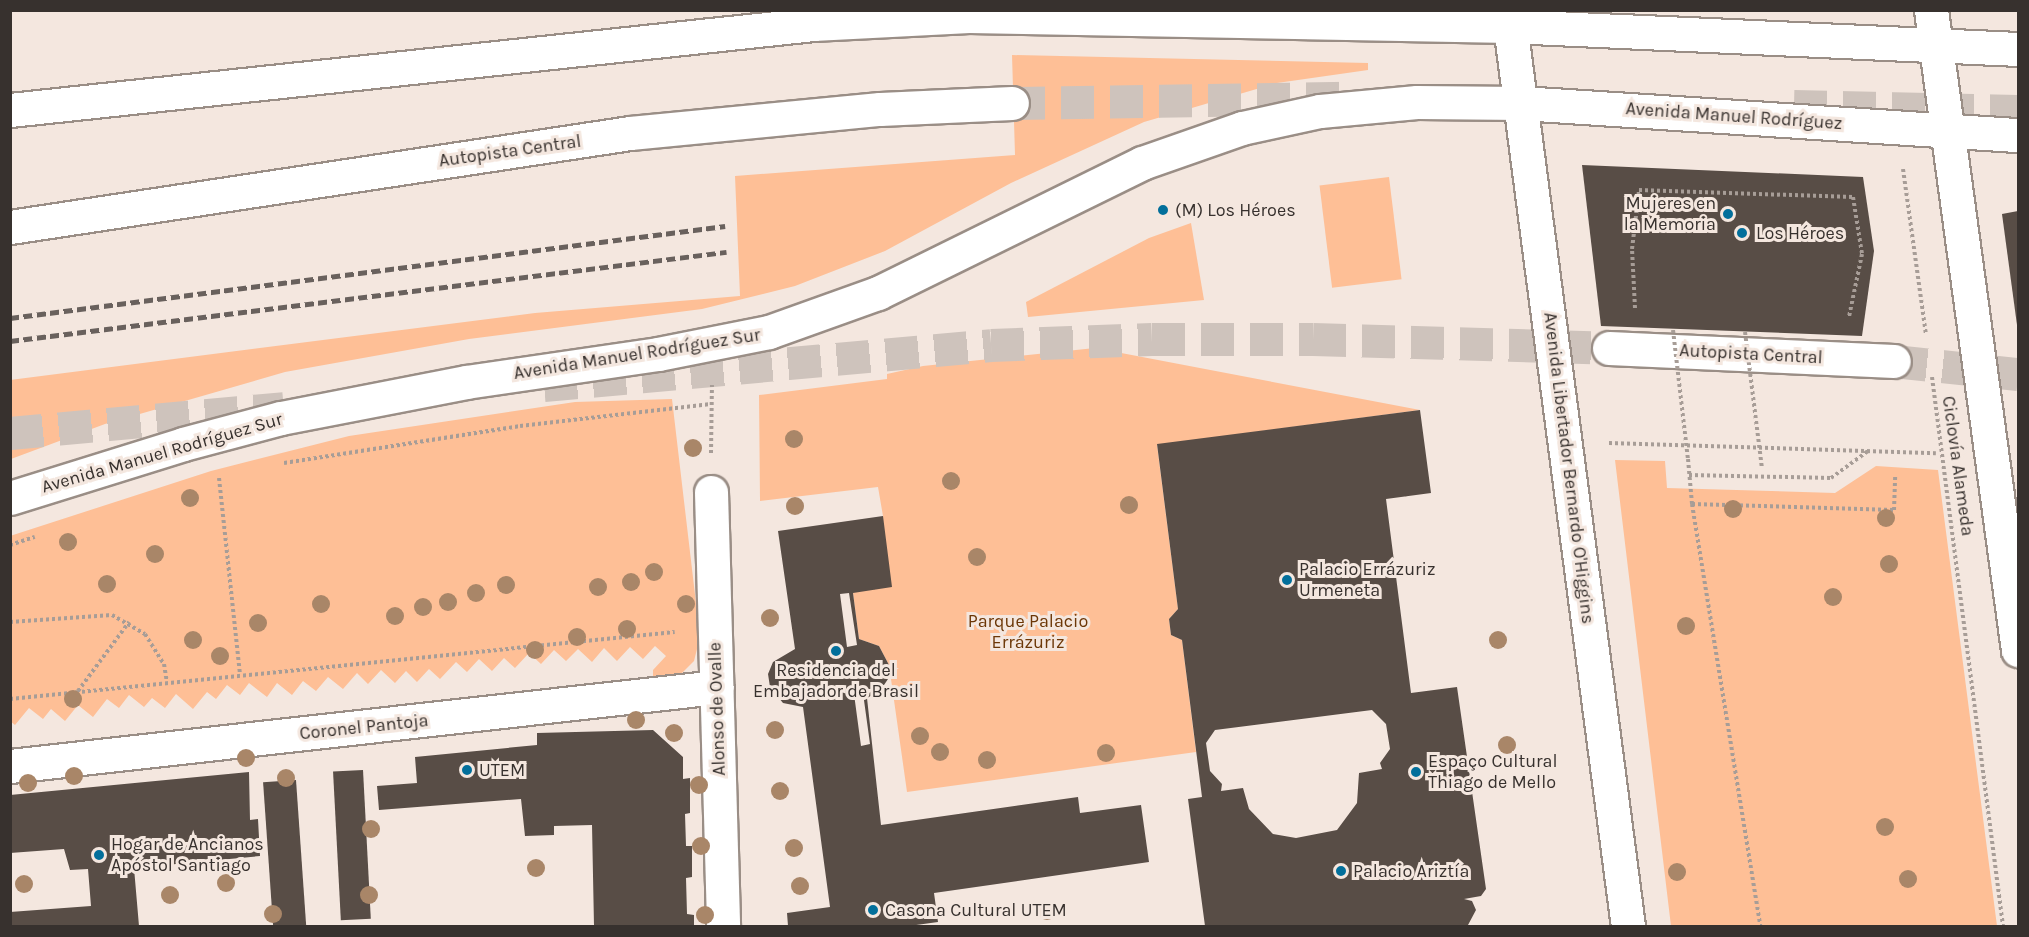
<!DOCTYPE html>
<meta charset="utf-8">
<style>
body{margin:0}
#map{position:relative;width:2029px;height:937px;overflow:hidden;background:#f4e7df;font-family:Karla,sans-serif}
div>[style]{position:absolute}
.green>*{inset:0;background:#febf96;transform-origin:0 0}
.building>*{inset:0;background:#584d46;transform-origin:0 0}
.highway-tunnel>*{height:33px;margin-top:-16.5px;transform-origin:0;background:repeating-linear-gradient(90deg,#cec3bc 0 33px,transparent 0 49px)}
.path>*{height:4px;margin-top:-2px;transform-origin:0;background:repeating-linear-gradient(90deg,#a79d97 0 3px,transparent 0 6px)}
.roads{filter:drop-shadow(2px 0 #9a8e86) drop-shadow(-2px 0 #9a8e86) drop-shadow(0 2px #9a8e86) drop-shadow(0 -2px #9a8e86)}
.street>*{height:33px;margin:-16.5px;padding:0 16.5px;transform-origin:16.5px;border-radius:16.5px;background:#fff}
.primary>*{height:33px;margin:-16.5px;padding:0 16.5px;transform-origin:16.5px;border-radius:16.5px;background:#fff}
.highway>*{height:33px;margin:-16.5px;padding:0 16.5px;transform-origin:16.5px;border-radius:16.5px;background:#fff}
.rail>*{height:4.5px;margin-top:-2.25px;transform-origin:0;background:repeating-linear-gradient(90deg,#69615d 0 9px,transparent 0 13.5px)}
.path-bridge>*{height:4px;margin-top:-2px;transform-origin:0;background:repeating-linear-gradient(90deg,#a79d97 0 3px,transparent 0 6px)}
.trees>*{width:18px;height:18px;margin:-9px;border-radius:50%;background:#a98668}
.dots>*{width:16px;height:16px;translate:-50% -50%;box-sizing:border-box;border:3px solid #f4e7df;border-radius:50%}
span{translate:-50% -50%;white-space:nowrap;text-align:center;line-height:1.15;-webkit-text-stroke:6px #f4e7df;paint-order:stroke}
.street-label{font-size:18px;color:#37312e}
.poi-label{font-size:18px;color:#37312e}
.right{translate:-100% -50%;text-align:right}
.left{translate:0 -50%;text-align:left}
.park-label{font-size:18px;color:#6c3707}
.frame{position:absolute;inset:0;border:12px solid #37312e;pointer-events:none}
</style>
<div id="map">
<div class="green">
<i style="clip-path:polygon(1012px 55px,1368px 63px,1368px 70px,1277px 83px,1144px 122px,1011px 183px,885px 251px,795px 286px,702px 309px,469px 339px,285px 372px,105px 424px,11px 459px,10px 380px,535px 313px,740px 296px,735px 176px,1015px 155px)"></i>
<i style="left:1389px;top:177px;width:103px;height:70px;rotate:83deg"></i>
<i style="clip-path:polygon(1191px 223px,1204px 300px,1028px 317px,1026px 302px,1149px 238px)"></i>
<i style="clip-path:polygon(1095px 348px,1420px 410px,1157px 445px,1178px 609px,1169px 619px,1171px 635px,1182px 640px,1196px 752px,907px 792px,889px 665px,879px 646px,859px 639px,853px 593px,883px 516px,878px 487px,760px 501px,759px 395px,887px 379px,887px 374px,923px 366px)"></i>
<i style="clip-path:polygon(672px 399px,700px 637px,694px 661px,677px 678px,653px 682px,653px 670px,666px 656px,655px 646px,643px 659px,630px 647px,617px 661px,604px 648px,592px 662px,578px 649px,566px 661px,554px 650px,541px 664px,529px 653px,515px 668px,504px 658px,492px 671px,479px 659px,467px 672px,456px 662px,440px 679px,429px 669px,417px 682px,406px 671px,395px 683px,381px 670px,368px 684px,357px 673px,343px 689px,328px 677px,316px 691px,303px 681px,292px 695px,277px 683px,267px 697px,249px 683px,240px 695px,227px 685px,216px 699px,207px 692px,193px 709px,176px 694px,165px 708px,152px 698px,144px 707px,129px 695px,119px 708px,107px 699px,93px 717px,78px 705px,65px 721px,51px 709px,43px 719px,29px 708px,15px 725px,10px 721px,10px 536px,211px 471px,349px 436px,575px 402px)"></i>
<i style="clip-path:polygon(1615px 460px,1665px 461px,1667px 488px,1835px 493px,1876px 466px,1938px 470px,1997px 926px,1671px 926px)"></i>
</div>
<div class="building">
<i style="clip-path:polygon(1582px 165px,1863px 177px,1874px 251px,1862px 336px,1601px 326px)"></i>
<i style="clip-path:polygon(2018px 211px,2018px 325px,2017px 325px,2002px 214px)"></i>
<i style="clip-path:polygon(evenodd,1420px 410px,1431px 493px,1386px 499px,1411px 693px,1457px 687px,1486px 889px,1481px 896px,1464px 899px,1472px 901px,1476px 910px,1468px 925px,1489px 926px,1205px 926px,1188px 799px,1202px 797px,1182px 640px,1171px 635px,1169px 619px,1178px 609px,1157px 444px,1420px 410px,1372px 710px,1386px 724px,1390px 749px,1380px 763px,1382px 769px,1359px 773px,1357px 803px,1337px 830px,1296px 838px,1273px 834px,1249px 809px,1243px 788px,1221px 791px,1222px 784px,1210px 771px,1206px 743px,1215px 730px,1372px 710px)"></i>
<i style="clip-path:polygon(evenodd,883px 516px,892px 587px,853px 593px,859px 639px,879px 646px,889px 665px,888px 679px,880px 691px,867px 698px,881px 825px,1078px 797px,1080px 813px,1141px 805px,1149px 862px,934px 893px,938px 922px,909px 926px,788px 926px,787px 913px,830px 907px,803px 707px,783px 703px,770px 687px,768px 674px,773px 662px,795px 649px,778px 531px,883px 516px,849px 593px,857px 645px,847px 647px,840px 594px,849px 593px,883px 516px,863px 693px,870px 744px,861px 746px,854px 694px,863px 693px)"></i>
<i style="clip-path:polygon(653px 730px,683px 757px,683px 779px,690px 778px,690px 813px,685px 814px,686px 846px,692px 846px,692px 877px,686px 878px,687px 914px,694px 915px,694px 926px,594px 926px,592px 825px,554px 826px,554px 835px,525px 836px,521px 799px,379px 810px,377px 786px,417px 783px,415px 757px,537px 745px,537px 733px)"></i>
<i style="left:363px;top:770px;width:149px;height:30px;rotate:87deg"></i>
<i style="clip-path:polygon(249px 772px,250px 820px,258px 819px,260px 856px,134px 868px,139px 926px,10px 926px,10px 912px,91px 906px,88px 869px,70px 870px,64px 849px,10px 853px,10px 795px)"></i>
<i style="left:296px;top:780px;width:146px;height:33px;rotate:86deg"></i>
</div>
<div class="highway-tunnel">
<i style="left:1012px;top:103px;width:337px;rotate:-0.9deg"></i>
<i style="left:1794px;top:106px;width:224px;rotate:1.3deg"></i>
<i style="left:1894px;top:361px;width:125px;rotate:6deg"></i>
<i style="left:544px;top:385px;width:449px;rotate:-5.1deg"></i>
<i style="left:991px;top:345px;width:161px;rotate:-2.1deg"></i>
<i style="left:1152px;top:339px;width:161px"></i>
<i style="left:1313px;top:339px;width:296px;rotate:1.7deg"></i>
<i style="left:10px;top:433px;width:275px;rotate:-5.2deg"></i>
</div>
<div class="path">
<i style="left:1903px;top:169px;width:167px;rotate:82.1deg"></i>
<i style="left:1635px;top:308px;width:59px;rotate:-92.9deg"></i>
<i style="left:1632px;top:249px;width:59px;rotate:-83.2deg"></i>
<i style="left:1639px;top:190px;width:214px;rotate:1.9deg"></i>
<i style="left:1853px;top:197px;width:58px;rotate:81deg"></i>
<i style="left:1862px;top:254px;width:64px;rotate:101.7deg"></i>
<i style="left:1932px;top:377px;width:554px;rotate:82.63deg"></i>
<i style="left:1609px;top:443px;width:327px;rotate:1.8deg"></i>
<i style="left:711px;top:453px;width:68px;rotate:-89.2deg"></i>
<i style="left:1688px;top:459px;width:45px;rotate:84.9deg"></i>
<i style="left:1692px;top:504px;width:202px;rotate:1.7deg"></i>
<i style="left:1894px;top:510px;width:36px;rotate:-88deg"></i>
<i style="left:284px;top:463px;width:239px;rotate:-8.9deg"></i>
<i style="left:520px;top:426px;width:192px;rotate:-6.6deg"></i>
<i style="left:1689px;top:475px;width:142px;rotate:1.2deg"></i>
<i style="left:1831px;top:478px;width:46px;rotate:-36.1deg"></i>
<i style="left:219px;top:478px;width:196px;rotate:83.9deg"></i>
<i style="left:1692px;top:504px;width:427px;rotate:80.8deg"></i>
<i style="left:10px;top:545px;width:26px;rotate:-18deg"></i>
<i style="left:10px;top:622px;width:102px;rotate:-3.9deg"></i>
<i style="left:112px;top:615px;width:38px;rotate:30deg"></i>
<i style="left:145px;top:634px;width:36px;rotate:58deg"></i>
<i style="left:164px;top:664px;width:18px;rotate:81deg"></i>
<i style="left:78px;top:691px;width:86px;rotate:-53.5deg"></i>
<i style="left:10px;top:699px;width:668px;rotate:-5.75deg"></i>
</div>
<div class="roads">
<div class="street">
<i style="left:711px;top:492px;width:434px;rotate:88.4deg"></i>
<i style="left:10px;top:766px;width:711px;rotate:-6.38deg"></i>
</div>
<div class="primary">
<i style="left:1508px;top:10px;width:924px;rotate:82.54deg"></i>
<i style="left:1931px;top:10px;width:646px;rotate:82.26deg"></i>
<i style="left:10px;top:110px;width:808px;rotate:-6.11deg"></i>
<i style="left:813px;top:24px;width:156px;rotate:-2.9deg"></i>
<i style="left:969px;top:16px;width:541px;rotate:1.06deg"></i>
<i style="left:1510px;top:26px;width:509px;rotate:2.59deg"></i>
<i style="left:10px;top:498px;width:181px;rotate:-17.3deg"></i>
<i style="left:183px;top:444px;width:101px;rotate:-14.9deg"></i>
<i style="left:281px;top:418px;width:188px;rotate:-11deg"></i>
<i style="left:466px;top:382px;width:194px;rotate:-8.3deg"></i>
<i style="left:658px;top:354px;width:113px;rotate:-11.2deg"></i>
<i style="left:769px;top:332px;width:116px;rotate:-19.7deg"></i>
<i style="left:878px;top:293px;width:294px;rotate:-26.2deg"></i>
<i style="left:1142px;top:163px;width:106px;rotate:-19.3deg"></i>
<i style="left:1242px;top:128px;width:80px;rotate:-12.3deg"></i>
<i style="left:1320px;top:111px;width:97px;rotate:-5.3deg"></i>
<i style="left:1417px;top:102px;width:104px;rotate:0.6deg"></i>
<i style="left:1521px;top:103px;width:498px;rotate:3.7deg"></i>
</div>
<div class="highway">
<i style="left:10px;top:227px;width:627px;rotate:-8.62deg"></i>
<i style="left:630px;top:133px;width:251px;rotate:-5.5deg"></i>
<i style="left:880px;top:109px;width:132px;rotate:-2.6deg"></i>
<i style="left:1609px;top:348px;width:285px;rotate:2.6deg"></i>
</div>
</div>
<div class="rail">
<i style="left:10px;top:318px;width:721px;rotate:-7.33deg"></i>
<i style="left:10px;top:341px;width:722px;rotate:-7.09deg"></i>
</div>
<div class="path-bridge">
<i style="left:1673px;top:330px;width:130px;rotate:83.4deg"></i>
<i style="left:1745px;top:332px;width:137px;rotate:82.9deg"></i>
</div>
<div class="trees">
<i style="left:794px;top:439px"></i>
<i style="left:693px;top:448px"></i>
<i style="left:951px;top:481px"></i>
<i style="left:190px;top:498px"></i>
<i style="left:1129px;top:505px"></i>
<i style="left:795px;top:506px"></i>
<i style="left:1733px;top:509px"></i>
<i style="left:1886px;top:518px"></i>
<i style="left:68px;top:542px"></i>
<i style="left:155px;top:554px"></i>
<i style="left:977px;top:557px"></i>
<i style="left:1889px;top:564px"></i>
<i style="left:654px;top:572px"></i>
<i style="left:631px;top:582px"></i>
<i style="left:107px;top:584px"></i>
<i style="left:506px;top:585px"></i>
<i style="left:598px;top:587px"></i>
<i style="left:476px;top:593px"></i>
<i style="left:1833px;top:597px"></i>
<i style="left:448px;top:602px"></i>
<i style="left:321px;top:604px"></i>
<i style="left:686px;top:604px"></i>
<i style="left:423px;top:607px"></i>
<i style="left:395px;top:616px"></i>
<i style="left:770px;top:618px"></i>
<i style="left:258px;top:623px"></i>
<i style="left:1686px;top:626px"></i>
<i style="left:627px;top:629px"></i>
<i style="left:577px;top:637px"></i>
<i style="left:193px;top:640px"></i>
<i style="left:1498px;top:640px"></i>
<i style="left:535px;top:650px"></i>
<i style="left:220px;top:656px"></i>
<i style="left:73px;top:699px"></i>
<i style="left:636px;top:720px"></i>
<i style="left:775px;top:730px"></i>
<i style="left:674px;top:733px"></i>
<i style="left:920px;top:736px"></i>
<i style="left:1507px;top:745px"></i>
<i style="left:940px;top:752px"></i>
<i style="left:1106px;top:753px"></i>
<i style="left:246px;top:758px"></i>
<i style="left:987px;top:760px"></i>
<i style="left:74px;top:776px"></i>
<i style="left:286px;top:778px"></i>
<i style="left:28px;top:783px"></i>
<i style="left:699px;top:785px"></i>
<i style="left:780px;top:791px"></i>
<i style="left:1885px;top:827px"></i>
<i style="left:371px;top:829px"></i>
<i style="left:701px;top:846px"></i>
<i style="left:794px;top:848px"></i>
<i style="left:536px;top:868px"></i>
<i style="left:1677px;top:872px"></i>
<i style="left:1908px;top:879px"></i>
<i style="left:226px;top:883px"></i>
<i style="left:24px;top:884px"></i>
<i style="left:800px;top:886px"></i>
<i style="left:170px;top:895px"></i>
<i style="left:369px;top:895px"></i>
<i style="left:1047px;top:911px"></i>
<i style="left:273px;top:914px"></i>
<i style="left:705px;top:915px"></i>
</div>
<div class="dots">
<i style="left:1163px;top:210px;background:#026f9b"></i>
<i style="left:1728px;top:214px;background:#026f9b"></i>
<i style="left:1742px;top:233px;background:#026f9b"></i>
<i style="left:1287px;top:580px;background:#026f9b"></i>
<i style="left:836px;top:651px;background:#026f9b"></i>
<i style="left:467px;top:770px;background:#026f9b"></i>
<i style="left:1416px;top:772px;background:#026f9b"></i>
<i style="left:99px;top:855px;background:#026f9b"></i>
<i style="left:1341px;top:871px;background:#026f9b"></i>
<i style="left:873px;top:910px;background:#026f9b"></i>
</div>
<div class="street-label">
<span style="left:1734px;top:116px;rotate:4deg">Avenida Manuel Rodríguez</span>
<span style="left:510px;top:151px;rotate:-8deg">Autopista Central</span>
<span style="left:637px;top:354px;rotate:-9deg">Avenida Manuel Rodríguez Sur</span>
<span style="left:1751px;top:354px;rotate:3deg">Autopista Central</span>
<span style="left:162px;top:453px;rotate:-16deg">Avenida Manuel Rodríguez Sur</span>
<span style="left:1958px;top:466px;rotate:82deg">Ciclovía Alameda</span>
<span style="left:1569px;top:468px;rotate:83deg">Avenida Libertador Bernardo O'Higgins</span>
<span style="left:717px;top:709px;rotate:-92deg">Alonso de Ovalle</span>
<span style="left:364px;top:727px;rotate:-6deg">Coronel Pantoja</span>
</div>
<div class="poi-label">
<span class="right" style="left:1716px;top:214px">Mujeres en<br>la Memoria</span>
<span class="left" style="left:1175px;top:210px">(M) Los Héroes</span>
<span class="left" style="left:1756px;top:233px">Los Héroes</span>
<span class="left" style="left:1299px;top:580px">Palacio Errázuriz<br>Urmeneta</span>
<span style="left:836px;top:681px">Residencia del<br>Embajador de Brasil</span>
<span class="left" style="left:1428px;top:772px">Espaço Cultural<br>Thiago de Mello</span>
<span class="left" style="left:479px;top:770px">UTEM</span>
<span class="left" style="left:111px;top:855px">Hogar de Ancianos<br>Apóstol Santiago</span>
<span class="left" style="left:1353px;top:871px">Palacio Ariztía</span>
<span class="left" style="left:885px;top:910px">Casona Cultural UTEM</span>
</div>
<div class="park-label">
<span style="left:1028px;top:632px">Parque Palacio<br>Errázuriz</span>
</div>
<div class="frame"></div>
</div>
